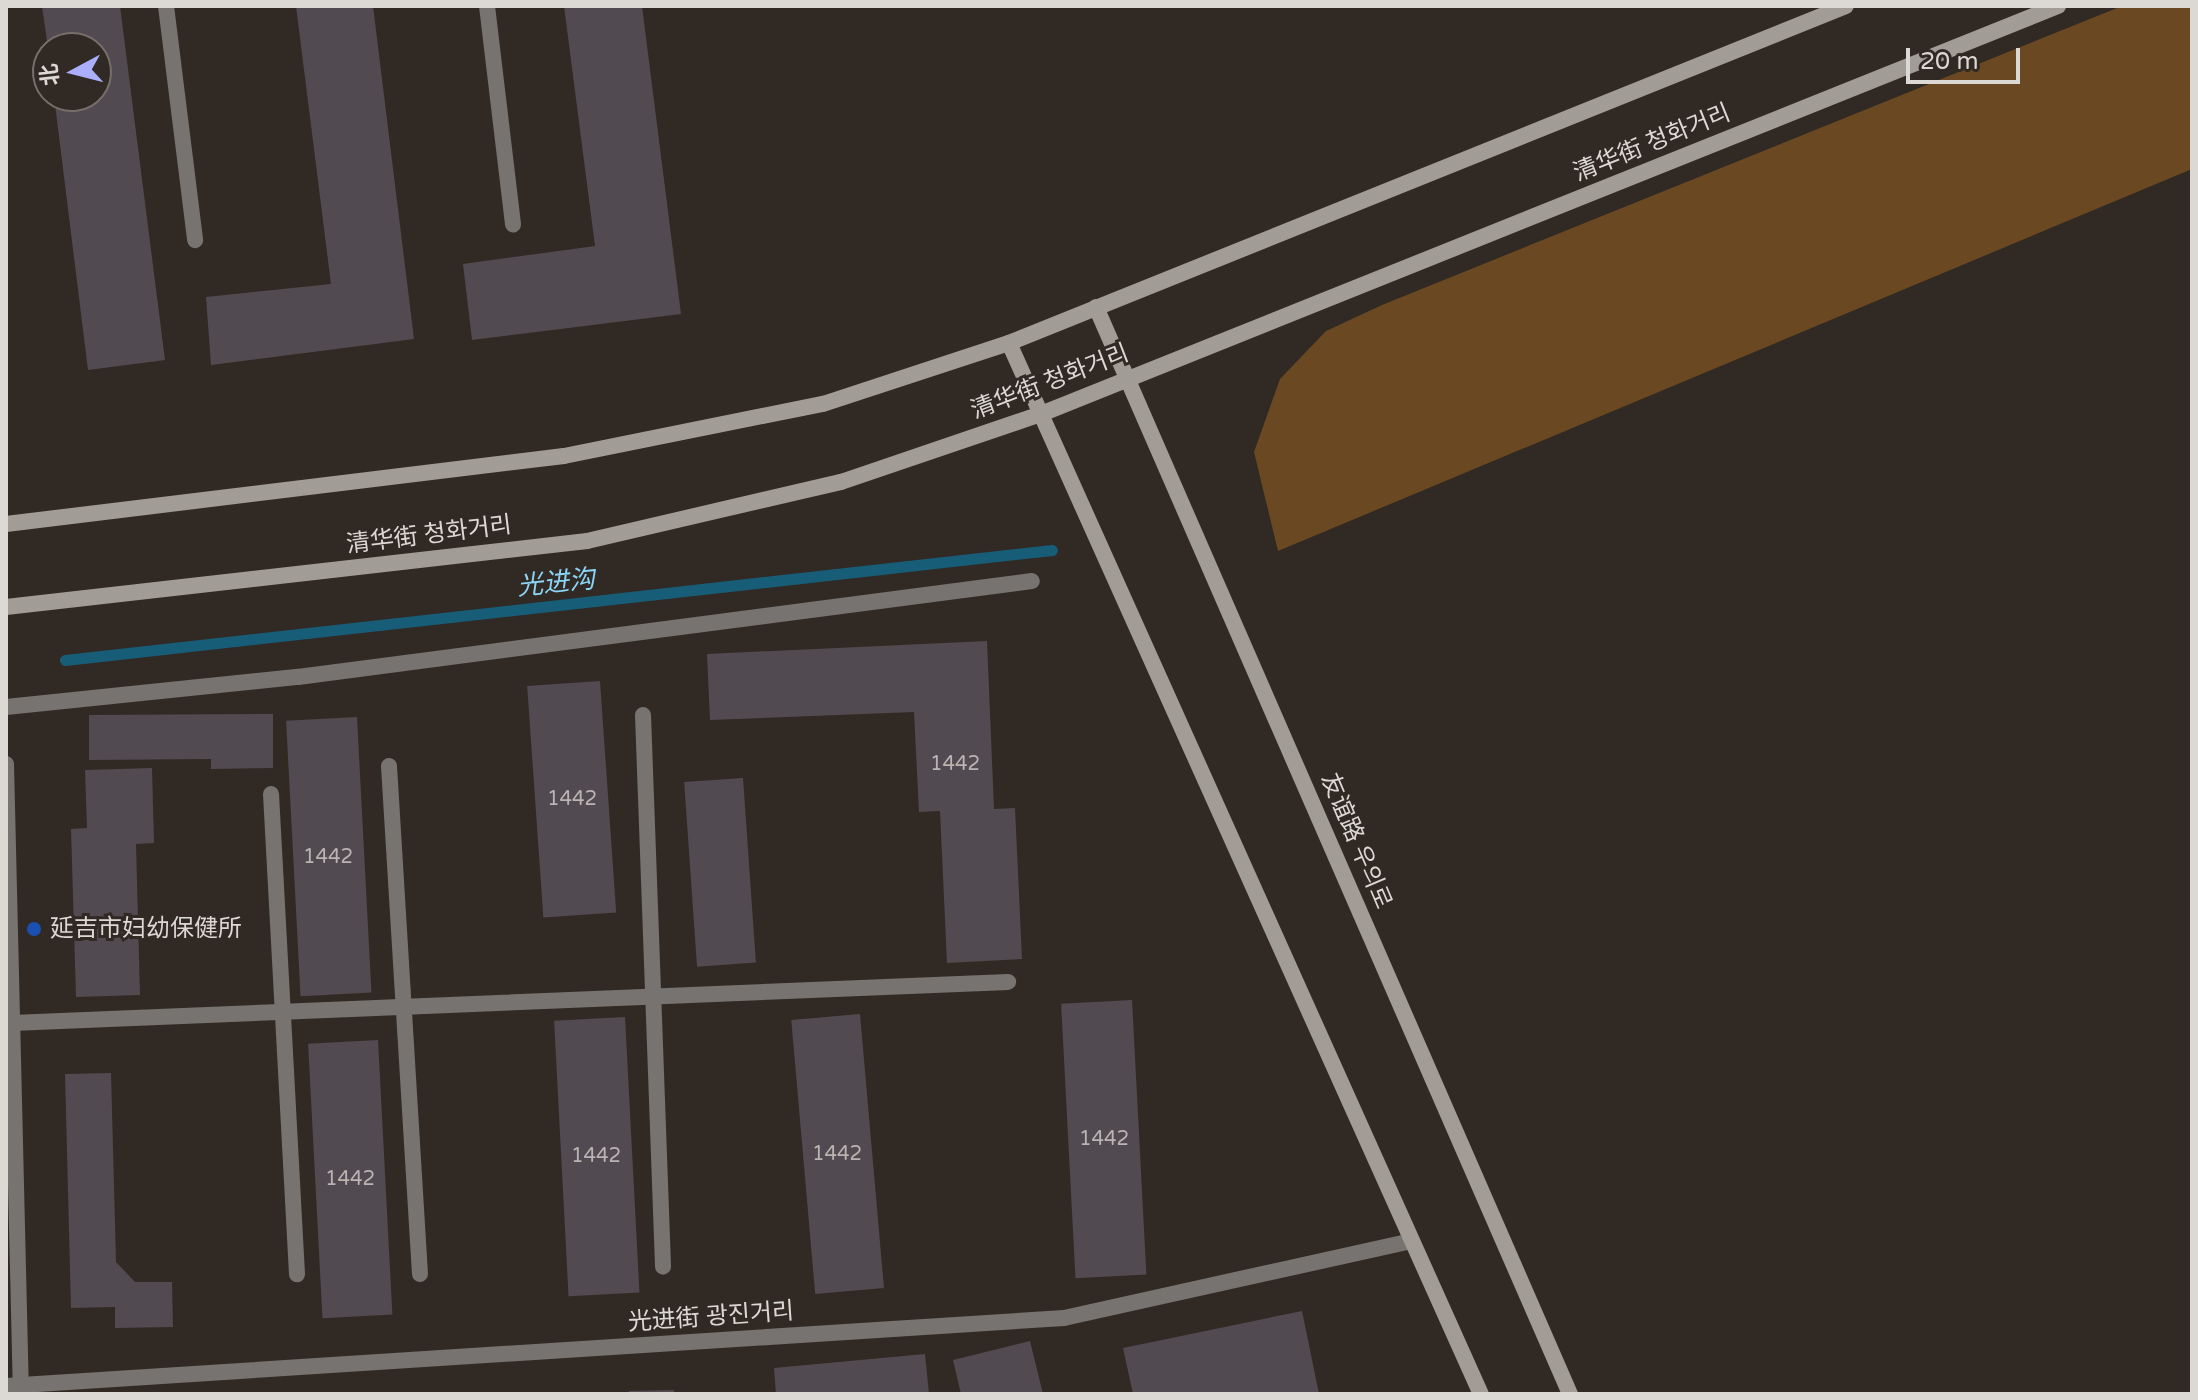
<!DOCTYPE html>
<meta charset="utf-8">
<style>
body{margin:0}
#map{position:relative;width:2198px;height:1400px;overflow:hidden;background:#312a24;font-family:"Varela Round","Noto Sans SC","Noto Sans KR",sans-serif}
div>[style]{position:absolute}
.green>*{inset:0;background:#6a4822}
.stream>*{height:11px;margin:-5.5px;padding:0 5.5px;transform-origin:5.5px;border-radius:5.5px;background:#175d78}
.building>*{inset:0;background:#524a51;transform-origin:0 0}
.service>*{height:16px;margin:-8px;padding:0 8px;transform-origin:8px;border-radius:8px;background:#777370}
.minor>*{height:16px;margin:-8px;padding:0 8px;transform-origin:8px;border-radius:8px;background:#777370}
.tertiary>*{height:16px;margin:-8px;padding:0 8px;transform-origin:8px;border-radius:8px;background:#777370}
.secondary>*{height:16px;margin:-8px;padding:0 8px;transform-origin:8px;border-radius:8px;background:#a29c96}
.dots>*{width:22px;height:22px;translate:-50% -50%;box-sizing:border-box;border:4px solid #312a24;border-radius:50%}
span{translate:-50% -50%;white-space:nowrap;text-align:center;line-height:1.15;-webkit-text-stroke:6px #312a24;paint-order:stroke}
.number-label{font-size:20px;color:#bab4b2}
.number-label span{-webkit-text-stroke-width:0}
.street-label{font-size:24px;color:#dcd8d3}
.poi-label{font-size:24px;color:#dcd8d3}
.left{translate:0 -50%;text-align:left}
.water-label{font-size:26px;color:#8bd5f6;font-style:italic}
.frame{position:absolute;inset:0;border:8px solid #dcd8d3;pointer-events:none}
.north{position:absolute;left:32px;top:32px;width:80px;height:80px;box-sizing:border-box;background:#312a24;border:2px solid #75706a;border-radius:50%;rotate:263deg;font-size:22px;font-weight:700;line-height:32px;text-align:center;color:#dcd8d3}
.north::after{content:'';display:block;margin:auto;width:28px;height:36px;background:#abaffb;clip-path:polygon(50% 0,100% 100%,50% 72%,0 100%)}
.scale{position:absolute;left:1906px;top:48px;width:114px;height:36px;box-sizing:border-box;border:4px solid #dcd8d3;border-top:0;padding-left:10px;font-size:24px;line-height:28px;white-space:nowrap;color:#dcd8d3;-webkit-text-stroke:6px #312a24;paint-order:stroke}
</style>
<div id="map">
<div class="green">
<i style="clip-path:polygon(2122px 6px,2192px 6px,2192px 169px,1278px 551px,1254px 452px,1280px 379px,1326px 331px,1382px 305px)"></i>
</div>
<div class="stream">
<i style="left:65px;top:660px;width:993px;rotate:-6.36deg"></i>
</div>
<div class="building">
<i style="clip-path:polygon(42px 6px,120px 6px,165px 360px,88px 370px,54px 96px,96px 96px,96px 48px,48px 48px)"></i>
<i style="clip-path:polygon(296px 6px,373px 6px,414px 339px,211px 365px,206px 297px,331px 284px)"></i>
<i style="clip-path:polygon(564px 6px,642px 6px,681px 314px,472px 340px,463px 264px,595px 246px)"></i>
<i style="clip-path:polygon(987px 641px,994px 809px,1015px 808px,1022px 959px,947px 963px,940px 811px,919px 812px,914px 712px,710px 720px,707px 654px)"></i>
<i style="left:600px;top:681px;width:232px;height:73px;rotate:86deg"></i>
<i style="clip-path:polygon(273px 714px,273px 768px,211px 769px,211px 759px,89px 760px,89px 715px)"></i>
<i style="left:357px;top:717px;width:276px;height:71px;rotate:87deg"></i>
<i style="clip-path:polygon(152px 768px,154px 843px,136px 844px,140px 995px,76px 997px,71px 829px,87px 828px,85px 770px)"></i>
<i style="left:743px;top:778px;width:185px;height:59px;rotate:86deg"></i>
<i style="left:1132px;top:1000px;width:275px;height:71px;rotate:87deg"></i>
<i style="left:860px;top:1014px;width:275px;height:69px;rotate:85deg"></i>
<i style="left:625px;top:1017px;width:276px;height:71px;rotate:87deg"></i>
<i style="left:378px;top:1040px;width:275px;height:70px;rotate:87deg"></i>
<i style="clip-path:polygon(111px 1073px,116px 1262px,135px 1282px,172px 1282px,173px 1327px,115px 1328px,115px 1307px,71px 1308px,65px 1074px)"></i>
<i style="clip-path:polygon(1302px 1311px,1319px 1394px,1133px 1394px,1123px 1348px)"></i>
<i style="clip-path:polygon(1030px 1341px,1043px 1394px,961px 1394px,953px 1360px)"></i>
<i style="clip-path:polygon(925px 1354px,929px 1394px,776px 1394px,774px 1368px)"></i>
<i style="clip-path:polygon(674px 1390px,674px 1394px,629px 1394px,629px 1391px)"></i>
</div>
<div class="service">
<i style="left:166px;top:6px;width:236px;rotate:82.9deg"></i>
<i style="left:487px;top:6px;width:220px;rotate:83.2deg"></i>
<i style="left:643px;top:715px;width:552px;rotate:87.92deg"></i>
<i style="left:389px;top:766px;width:509px;rotate:86.51deg"></i>
<i style="left:271px;top:794px;width:481px;rotate:86.9deg"></i>
<i style="left:12px;top:1023px;width:997px;rotate:-2.36deg"></i>
</div>
<div class="minor">
<i style="left:6px;top:707px;width:294px;rotate:-5.9deg"></i>
<i style="left:298px;top:677px;width:740px;rotate:-7.45deg"></i>
<i style="left:6px;top:1386px;width:1060px;rotate:-3.68deg"></i>
<i style="left:1064px;top:1318px;width:356px;rotate:-12.5deg"></i>
</div>
<div class="tertiary">
<i style="left:6px;top:764px;width:630px;rotate:88.64deg"></i>
</div>
<div class="secondary">
<i style="left:1096px;top:307px;width:1186px;rotate:66.44deg"></i>
<i style="left:1009px;top:343px;width:1152px;rotate:65.82deg"></i>
<i style="left:6px;top:524px;width:562px;rotate:-6.95deg"></i>
<i style="left:564px;top:456px;width:264px;rotate:-11.4deg"></i>
<i style="left:823px;top:404px;width:196px;rotate:-18.2deg"></i>
<i style="left:1009px;top:343px;width:902px;rotate:-21.93deg"></i>
<i style="left:6px;top:607px;width:585px;rotate:-6.48deg"></i>
<i style="left:587px;top:541px;width:261px;rotate:-13.1deg"></i>
<i style="left:841px;top:482px;width:211px;rotate:-18.8deg"></i>
<i style="left:1041px;top:414px;width:1096px;rotate:-21.86deg"></i>
</div>
<div class="dots">
<i style="left:34px;top:929px;background:#1a4fb4"></i>
</div>
<div class="number-label">
<span style="left:955px;top:764px">1442</span>
<span style="left:572px;top:799px">1442</span>
<span style="left:328px;top:857px">1442</span>
<span style="left:1104px;top:1139px">1442</span>
<span style="left:837px;top:1154px">1442</span>
<span style="left:596px;top:1156px">1442</span>
<span style="left:350px;top:1179px">1442</span>
</div>
<div class="street-label">
<span style="left:1652px;top:143px;rotate:-22deg">清华街 청화거리</span>
<span style="left:1050px;top:382px;rotate:-21deg">清华街 청화거리</span>
<span style="left:429px;top:535px;rotate:-7deg">清华街 청화거리</span>
<span style="left:1356px;top:841px;rotate:67deg">友谊路 우의로</span>
<span style="left:711px;top:1317px;rotate:-4deg">光进街 광진거리</span>
</div>
<div class="poi-label">
<span class="left" style="left:50px;top:929px">延吉市妇幼保健所</span>
</div>
<div class="water-label">
<span style="left:556px;top:583px;rotate:-6deg">光进沟</span>
</div>
<div class="frame"></div>
<div class="north">北</div>
<div class="scale">20 m</div>
</div>
